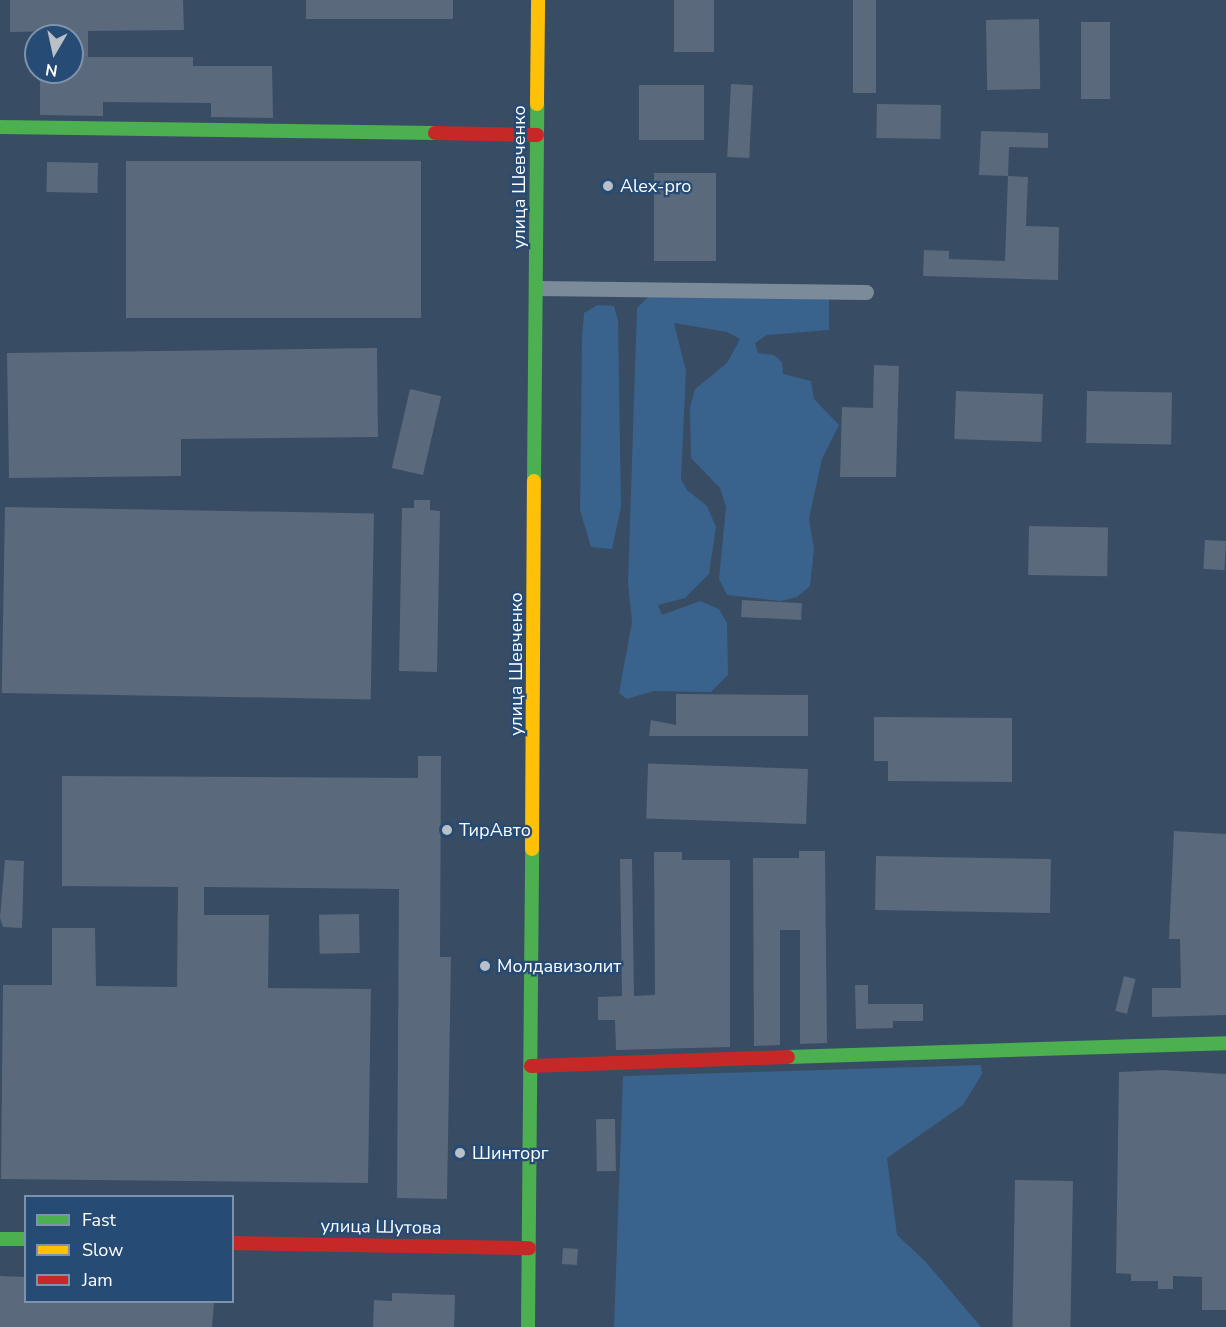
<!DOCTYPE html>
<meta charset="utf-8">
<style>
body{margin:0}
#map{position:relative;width:1226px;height:1327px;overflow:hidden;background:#384c63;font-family:"Nunito Sans",sans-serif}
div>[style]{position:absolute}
.green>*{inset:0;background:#39628d}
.building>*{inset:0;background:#5a6a7c;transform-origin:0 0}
.street>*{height:15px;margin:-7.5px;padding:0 7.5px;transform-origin:7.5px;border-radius:7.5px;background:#7c8b9a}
.fast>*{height:14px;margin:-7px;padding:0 7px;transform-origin:7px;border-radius:7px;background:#4caf50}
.slow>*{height:14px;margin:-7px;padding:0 7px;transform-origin:7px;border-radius:7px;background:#ffc107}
.jam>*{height:14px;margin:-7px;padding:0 7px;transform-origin:7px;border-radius:7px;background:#c62828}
.dots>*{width:16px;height:16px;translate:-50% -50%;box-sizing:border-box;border:3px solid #264b75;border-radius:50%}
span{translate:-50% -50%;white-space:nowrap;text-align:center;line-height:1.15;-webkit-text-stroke:4.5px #264b75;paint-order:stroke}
.street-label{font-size:18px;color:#fff}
.poi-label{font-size:18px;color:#fff}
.left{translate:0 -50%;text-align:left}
.legend{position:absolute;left:24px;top:1195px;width:210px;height:108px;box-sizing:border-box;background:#264b75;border:2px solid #7d93ac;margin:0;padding:8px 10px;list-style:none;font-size:18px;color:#fff}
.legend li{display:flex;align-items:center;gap:12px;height:30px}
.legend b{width:30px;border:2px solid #7d93ac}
.north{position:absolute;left:24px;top:24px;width:60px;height:60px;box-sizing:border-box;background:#264b75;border:2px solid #7d93ac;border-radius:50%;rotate:189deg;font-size:16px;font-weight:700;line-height:24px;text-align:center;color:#fff}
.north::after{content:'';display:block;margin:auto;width:21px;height:27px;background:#b9c0c8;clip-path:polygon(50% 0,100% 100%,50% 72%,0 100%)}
</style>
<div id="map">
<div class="green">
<i style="clip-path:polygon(650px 295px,812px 295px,829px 299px,829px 330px,767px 335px,755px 343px,758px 353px,774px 355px,782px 362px,783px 374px,811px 381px,814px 399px,839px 425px,822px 459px,809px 519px,814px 549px,810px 586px,797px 597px,781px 601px,727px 595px,719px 579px,726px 507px,720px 488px,691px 458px,690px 407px,695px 389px,727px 363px,740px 339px,727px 332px,674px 323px,686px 371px,681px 479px,687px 490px,707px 506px,716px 527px,709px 574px,685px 598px,658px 605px,662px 615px,700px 601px,719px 609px,727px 623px,728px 675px,711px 692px,654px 691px,627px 699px,619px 693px,632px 622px,628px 583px,637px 308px)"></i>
<i style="clip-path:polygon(597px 305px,614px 306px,618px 320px,621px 507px,612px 549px,591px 547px,580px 510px,582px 339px,584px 313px)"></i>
<i style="clip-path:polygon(981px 1065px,982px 1074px,963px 1105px,887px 1158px,897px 1235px,925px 1261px,981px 1327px,614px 1327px,623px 1076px)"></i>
</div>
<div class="building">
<i style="clip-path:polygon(10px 0,183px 0,184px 30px,88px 31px,88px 57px,193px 57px,193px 66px,272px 66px,273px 118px,211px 117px,211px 103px,103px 102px,103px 116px,40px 115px,40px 72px,72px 72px,72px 31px,10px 32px)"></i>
<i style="left:306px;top:0;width:147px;height:19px"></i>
<i style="left:674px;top:0;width:40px;height:52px"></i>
<i style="left:853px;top:0;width:23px;height:93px"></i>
<i style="left:1039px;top:19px;width:70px;height:53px;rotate:89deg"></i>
<i style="left:1081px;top:22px;width:29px;height:77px"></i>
<i style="left:731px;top:84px;width:22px;height:73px;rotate:3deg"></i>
<i style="left:639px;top:85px;width:65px;height:55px"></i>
<i style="left:877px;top:104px;width:64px;height:34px;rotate:1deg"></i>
<i style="clip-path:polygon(981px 131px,1048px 133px,1048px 148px,1009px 147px,1008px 176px,979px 175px)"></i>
<i style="left:126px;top:161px;width:295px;height:157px"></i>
<i style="left:47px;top:162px;width:51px;height:30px;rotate:1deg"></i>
<i style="left:654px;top:173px;width:62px;height:88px"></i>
<i style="clip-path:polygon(1008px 176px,1028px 177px,1026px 226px,1059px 227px,1058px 280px,923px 276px,924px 250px,949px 251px,949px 259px,1005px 261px)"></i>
<i style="clip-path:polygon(377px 348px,378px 437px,181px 439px,181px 476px,9px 478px,7px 353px)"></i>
<i style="clip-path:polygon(874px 365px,899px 366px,896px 477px,840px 477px,842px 407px,873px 408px)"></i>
<i style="left:410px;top:389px;width:32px;height:81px;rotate:13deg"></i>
<i style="left:956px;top:391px;width:87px;height:48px;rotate:2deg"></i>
<i style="left:1087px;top:391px;width:85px;height:52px;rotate:1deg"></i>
<i style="clip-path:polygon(414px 500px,430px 500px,430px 510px,440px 511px,437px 672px,399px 671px,402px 508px,414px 508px)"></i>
<i style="left:5px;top:507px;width:369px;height:186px;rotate:1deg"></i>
<i style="left:1029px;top:526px;width:79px;height:49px;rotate:1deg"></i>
<i style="left:1205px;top:540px;width:21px;height:29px;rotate:3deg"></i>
<i style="left:742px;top:600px;width:60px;height:17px;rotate:3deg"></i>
<i style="clip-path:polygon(676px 694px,808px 695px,808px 736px,649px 736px,651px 720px,676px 725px)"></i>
<i style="clip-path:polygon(874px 717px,1012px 718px,1012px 782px,888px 781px,888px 761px,874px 761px)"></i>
<i style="clip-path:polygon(418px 756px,441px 756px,440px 957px,451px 957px,447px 1199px,397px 1198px,399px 889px,204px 887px,204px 915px,269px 915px,268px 988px,371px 989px,368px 1183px,1px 1179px,3px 985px,52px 985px,52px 928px,95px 928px,96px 986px,177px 987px,178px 887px,62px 886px,62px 776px,418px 778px)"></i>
<i style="left:808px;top:769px;width:55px;height:160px;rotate:92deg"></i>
<i style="clip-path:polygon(1174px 831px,1226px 834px,1226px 1015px,1152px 1017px,1152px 988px,1181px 988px,1180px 939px,1169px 939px)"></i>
<i style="clip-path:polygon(799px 851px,825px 851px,827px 1043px,800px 1044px,800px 930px,780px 930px,780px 1045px,754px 1046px,753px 858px,799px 858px)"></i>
<i style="clip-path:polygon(654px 852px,682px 852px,682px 860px,730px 860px,730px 1047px,616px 1050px,615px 1020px,598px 1020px,598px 997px,622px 996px,620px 859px,632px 859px,634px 996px,655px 995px)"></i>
<i style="left:876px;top:856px;width:175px;height:54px;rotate:1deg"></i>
<i style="clip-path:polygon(5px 860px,24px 861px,22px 928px,3px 927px,0 918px)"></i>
<i style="left:359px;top:914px;width:39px;height:40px;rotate:89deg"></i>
<i style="left:1124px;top:976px;width:12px;height:36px;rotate:14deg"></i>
<i style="clip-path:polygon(855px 985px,868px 985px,868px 1004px,923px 1004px,923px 1021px,893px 1021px,893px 1028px,856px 1029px)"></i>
<i style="clip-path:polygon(1163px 1070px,1226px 1074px,1226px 1310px,1202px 1310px,1202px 1277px,1173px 1276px,1173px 1289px,1158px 1289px,1158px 1281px,1131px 1281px,1131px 1274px,1116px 1273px,1119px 1072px)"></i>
<i style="left:615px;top:1119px;width:52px;height:19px;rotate:89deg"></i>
<i style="left:1015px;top:1180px;width:58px;height:147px;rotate:1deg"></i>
<i style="left:563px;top:1248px;width:15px;height:16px;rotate:4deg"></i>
<i style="clip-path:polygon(0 1276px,26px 1277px,26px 1302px,214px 1302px,212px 1327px,0 1327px)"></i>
<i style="clip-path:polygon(392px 1293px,455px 1295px,454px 1327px,373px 1327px,374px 1300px,392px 1301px)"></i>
</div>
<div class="street">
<i style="left:536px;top:288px;width:330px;rotate:0.7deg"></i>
</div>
<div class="fast">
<i style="left:0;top:127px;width:435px;rotate:0.8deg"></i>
<i style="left:534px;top:481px;width:377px;rotate:-89.5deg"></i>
<i style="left:788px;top:1057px;width:438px;rotate:-1.8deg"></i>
<i style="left:0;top:1239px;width:26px"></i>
<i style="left:528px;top:1327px;width:478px;rotate:-89.5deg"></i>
</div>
<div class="slow">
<i style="left:537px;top:104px;width:104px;rotate:-89.4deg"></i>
<i style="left:532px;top:849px;width:368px;rotate:-89.7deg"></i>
</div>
<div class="jam">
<i style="left:435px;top:133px;width:102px;rotate:1.1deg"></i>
<i style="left:531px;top:1066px;width:257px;rotate:-2deg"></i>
<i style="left:232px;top:1243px;width:297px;rotate:1deg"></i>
</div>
<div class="dots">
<i style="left:608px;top:186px;background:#b9c0c8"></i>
<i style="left:447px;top:830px;background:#b9c0c8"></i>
<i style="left:485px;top:966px;background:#b9c0c8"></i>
<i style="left:460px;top:1153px;background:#b9c0c8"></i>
</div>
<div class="street-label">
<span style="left:519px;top:177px;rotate:-90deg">улица Шевченко</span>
<span style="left:516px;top:664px;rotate:-90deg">улица Шевченко</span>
<span style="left:381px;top:1227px;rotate:1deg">улица Шутова</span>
</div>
<div class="poi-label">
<span class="left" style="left:620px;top:186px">Alex-pro</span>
<span class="left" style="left:459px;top:830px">ТирАвто</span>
<span class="left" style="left:497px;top:966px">Молдавизолит</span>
<span class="left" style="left:472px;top:1153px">Шинторг</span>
</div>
<ul class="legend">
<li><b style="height:8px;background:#4caf50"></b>Fast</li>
<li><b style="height:8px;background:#ffc107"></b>Slow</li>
<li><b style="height:8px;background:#c62828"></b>Jam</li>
</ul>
<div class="north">N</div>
</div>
